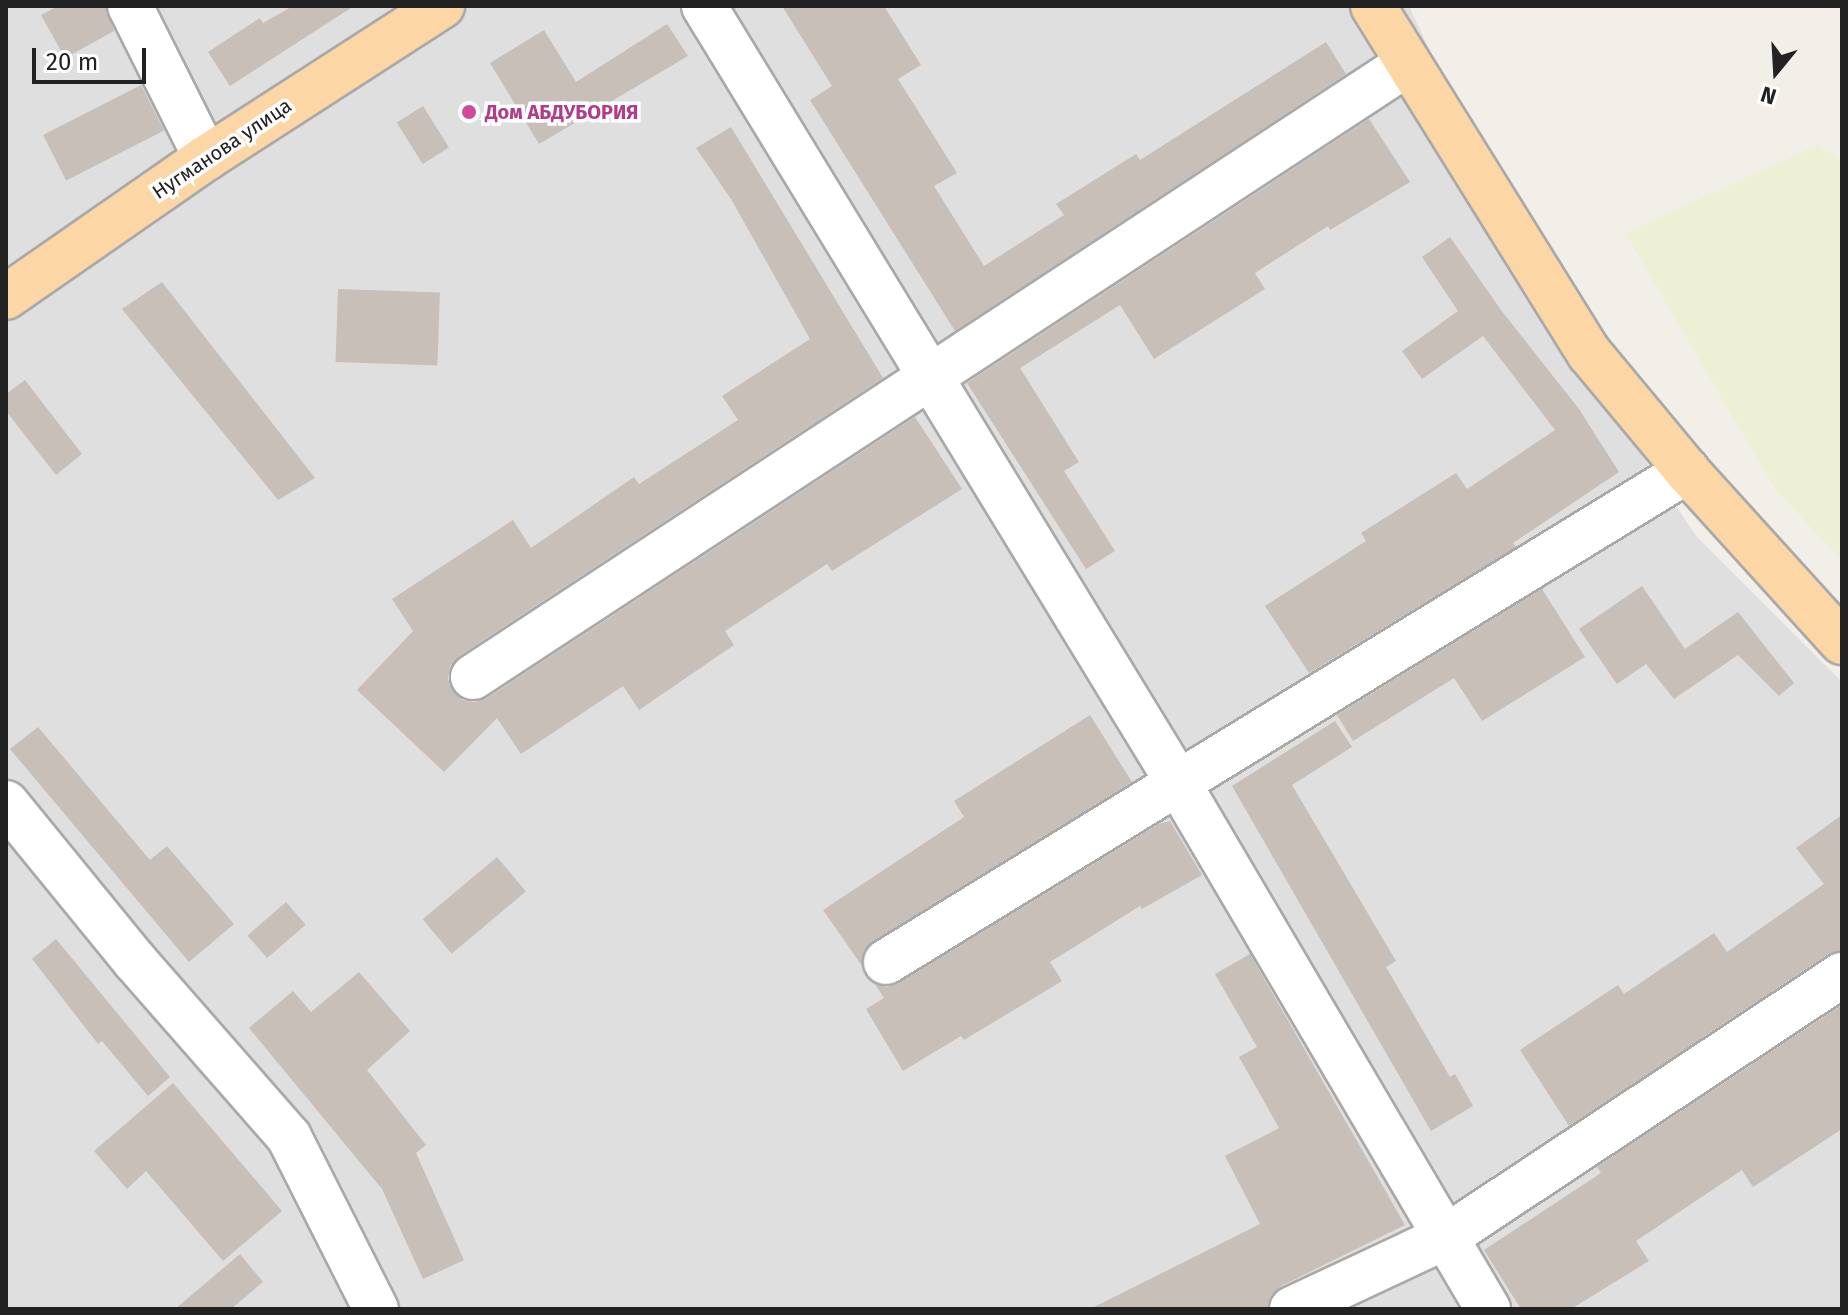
<!DOCTYPE html>
<meta charset="utf-8">
<style>
body{margin:0}
#map{position:relative;width:1848px;height:1315px;overflow:hidden;background:#f2efe9;font-family:"Fira Sans",sans-serif}
div>[style]{position:absolute}
.residential>*{inset:0;background:#e0dfdf}
.farmland>*{inset:0;background:#eef0d5}
.building>*{inset:0;background:#c7bfb8;transform-origin:0 0}
.roads{filter:drop-shadow(2px 0 #a9a9a9) drop-shadow(-2px 0 #a9a9a9) drop-shadow(0 2px #a9a9a9) drop-shadow(0 -2px #a9a9a9)}
.minor>*{height:44px;margin:-22px;padding:0 22px;transform-origin:22px;border-radius:22px;background:#fff}
.major>*{height:44px;margin:-22px;padding:0 22px;transform-origin:22px;border-radius:22px;background:#fcd6a4}
.dots>*{width:22px;height:22px;translate:-50% -50%;box-sizing:border-box;border:4px solid #fff;border-radius:50%}
span{translate:-50% -50%;white-space:nowrap;text-align:center;line-height:1.15;-webkit-text-stroke:7px #fff;paint-order:stroke}
.hotel-label{font-size:20px;color:#b23c85;font-weight:700}
.left{translate:0 -50%;text-align:left}
.street-label{font-size:20px;color:#222}
.frame{position:absolute;inset:0;border:8px solid #222;pointer-events:none}
.north{position:absolute;left:1736px;top:32px;width:80px;height:80px;-webkit-text-stroke:6px #fff;paint-order:stroke;rotate:198deg;font-size:22px;font-weight:700;line-height:32px;text-align:center;color:#222}
.north::after{content:'';display:block;margin:auto;width:28px;height:36px;background:#222;clip-path:polygon(50% 0,100% 100%,50% 72%,0 100%)}
.scale{position:absolute;left:32px;top:48px;width:114px;height:36px;box-sizing:border-box;border:4px solid #222;border-top:0;padding-left:10px;font-size:24px;line-height:28px;white-space:nowrap;color:#222;-webkit-text-stroke:6px #fff;paint-order:stroke}
</style>
<div id="map">
<div class="residential">
<i style="clip-path:polygon(6px 6px,1409px 6px,1562px 337px,1697px 537px,1842px 682px,1842px 1309px,6px 1309px)"></i>
</div>
<div class="farmland">
<i style="clip-path:polygon(1817px 145px,1842px 160px,1842px 560px,1776px 491px,1625px 233px)"></i>
</div>
<div class="building">
<i style="clip-path:polygon(58px 6px,105px 6px,114px 31px,65px 58px,41px 15px)"></i>
<i style="clip-path:polygon(293px 6px,354px 6px,230px 86px,208px 52px,260px 18px,263px 23px)"></i>
<i style="clip-path:polygon(782px 6px,884px 6px,921px 65px,898px 79px,957px 173px,934px 186px,984px 266px,1064px 215px,1056px 204px,1136px 154px,1140px 160px,1326px 42px,1346px 74px,955px 331px,810px 100px,832px 86px)"></i>
<i style="clip-path:polygon(667px 24px,688px 56px,539px 144px,490px 63px,544px 30px,576px 82px)"></i>
<i style="left:141px;top:85px;width:51px;height:110px;rotate:63deg"></i>
<i style="left:423px;top:106px;width:49px;height:31px;rotate:58deg"></i>
<i style="clip-path:polygon(1369px 119px,1410px 182px,1330px 230px,1328px 226px,1255px 273px,1265px 289px,1154px 359px,1120px 305px,1020px 368px,1079px 462px,1064px 471px,1115px 551px,1086px 569px,967px 383px)"></i>
<i style="clip-path:polygon(731px 127px,883px 378px,459px 656px,450px 666px,448px 679px,452px 690px,462px 700px,475px 702px,487px 698px,915px 417px,962px 489px,832px 571px,827px 564px,725px 631px,734px 645px,639px 710px,623px 686px,521px 754px,497px 718px,444px 772px,357px 690px,413px 631px,392px 599px,513px 520px,531px 548px,634px 477px,639px 484px,738px 420px,722px 396px,810px 339px,731px 199px,696px 148px)"></i>
<i style="clip-path:polygon(1450px 237px,1501px 310px,1579px 409px,1619px 472px,1513px 543px,1516px 547px,1309px 673px,1265px 606px,1366px 541px,1361px 533px,1456px 473px,1467px 489px,1555px 430px,1483px 336px,1422px 379px,1402px 351px,1458px 311px,1422px 257px)"></i>
<i style="clip-path:polygon(162px 282px,315px 478px,278px 500px,122px 309px)"></i>
<i style="left:338px;top:289px;width:102px;height:73px;rotate:2deg"></i>
<i style="clip-path:polygon(25px 380px,82px 454px,56px 475px,6px 411px,6px 394px)"></i>
<i style="clip-path:polygon(1642px 586px,1685px 649px,1738px 612px,1794px 683px,1779px 696px,1738px 655px,1674px 699px,1646px 664px,1617px 684px,1579px 629px)"></i>
<i style="clip-path:polygon(1542px 589px,1585px 657px,1482px 721px,1454px 678px,1353px 741px,1337px 715px)"></i>
<i style="clip-path:polygon(1090px 715px,1132px 782px,873px 941px,864px 951px,862px 966px,823px 910px,964px 817px,954px 801px)"></i>
<i style="clip-path:polygon(1335px 721px,1352px 747px,1292px 785px,1396px 961px,1386px 967px,1450px 1077px,1455px 1074px,1473px 1106px,1431px 1131px,1232px 786px)"></i>
<i style="clip-path:polygon(38px 727px,150px 860px,167px 846px,234px 924px,189px 962px,10px 749px)"></i>
<i style="clip-path:polygon(1842px 815px,1842px 950px,1828px 954px,1569px 1126px,1520px 1050px,1618px 985px,1624px 994px,1714px 933px,1727px 952px,1824px 884px,1796px 848px)"></i>
<i style="clip-path:polygon(1170px 821px,1202px 875px,1142px 909px,1140px 906px,1050px 962px,1062px 981px,964px 1040px,961px 1036px,903px 1071px,866px 1009px,884px 998px,875px 984px,887px 987px,899px 983px,1159px 824px)"></i>
<i style="left:497px;top:857px;width:45px;height:97px;rotate:50deg"></i>
<i style="left:286px;top:902px;width:30px;height:51px;rotate:49deg"></i>
<i style="clip-path:polygon(56px 939px,170px 1077px,148px 1096px,102px 1041px,98px 1044px,32px 959px)"></i>
<i style="clip-path:polygon(1250px 954px,1405px 1225px,1281px 1286px,1271px 1295px,1267px 1309px,1090px 1309px,1260px 1224px,1225px 1156px,1279px 1128px,1239px 1057px,1257px 1047px,1215px 974px)"></i>
<i style="clip-path:polygon(359px 972px,410px 1031px,367px 1070px,426px 1145px,416px 1153px,464px 1260px,423px 1279px,382px 1189px,249px 1028px,293px 991px,311px 1012px)"></i>
<i style="clip-path:polygon(1842px 1005px,1842px 1129px,1753px 1187px,1742px 1170px,1636px 1241px,1649px 1261px,1571px 1309px,1521px 1309px,1484px 1250px,1601px 1173px,1597px 1167px)"></i>
<i style="clip-path:polygon(173px 1083px,282px 1211px,223px 1261px,146px 1171px,127px 1189px,94px 1151px)"></i>
<i style="clip-path:polygon(240px 1254px,263px 1282px,231px 1309px,175px 1309px)"></i>
</div>
<div class="roads">
<div class="minor">
<i style="left:130px;top:6px;width:170px;rotate:63.4deg"></i>
<i style="left:704px;top:6px;width:908px;rotate:58.6deg"></i>
<i style="left:1177px;top:781px;width:613px;rotate:59.5deg"></i>
<i style="left:473px;top:677px;width:1117px;rotate:-33.28deg"></i>
<i style="left:6px;top:803px;width:204px;rotate:50.8deg"></i>
<i style="left:135px;top:961px;width:234px;rotate:48.8deg"></i>
<i style="left:289px;top:1137px;width:193px;rotate:63.2deg"></i>
<i style="left:886px;top:962px;width:940px;rotate:-31.51deg"></i>
<i style="left:1292px;top:1309px;width:170px;rotate:-25.1deg"></i>
<i style="left:1446px;top:1237px;width:475px;rotate:-33.5deg"></i>
</div>
<div class="major">
<i style="left:1373px;top:6px;width:410px;rotate:58.1deg"></i>
<i style="left:1590px;top:354px;width:152px;rotate:50.3deg"></i>
<i style="left:1687px;top:471px;width:231px;rotate:47.8deg"></i>
<i style="left:6px;top:297px;width:244px;rotate:-34.8deg"></i>
<i style="left:206px;top:158px;width:281px;rotate:-32.8deg"></i>
</div>
</div>
<div class="dots">
<i style="left:469px;top:112px;background:#d1479c"></i>
</div>
<div class="hotel-label">
<span class="left" style="left:485px;top:112px">Дом АБДУБОРИЯ</span>
</div>
<div class="street-label">
<span style="left:222px;top:149px;rotate:-34deg">Нугманова улица</span>
</div>
<div class="frame"></div>
<div class="north">N</div>
<div class="scale">20 m</div>
</div>
